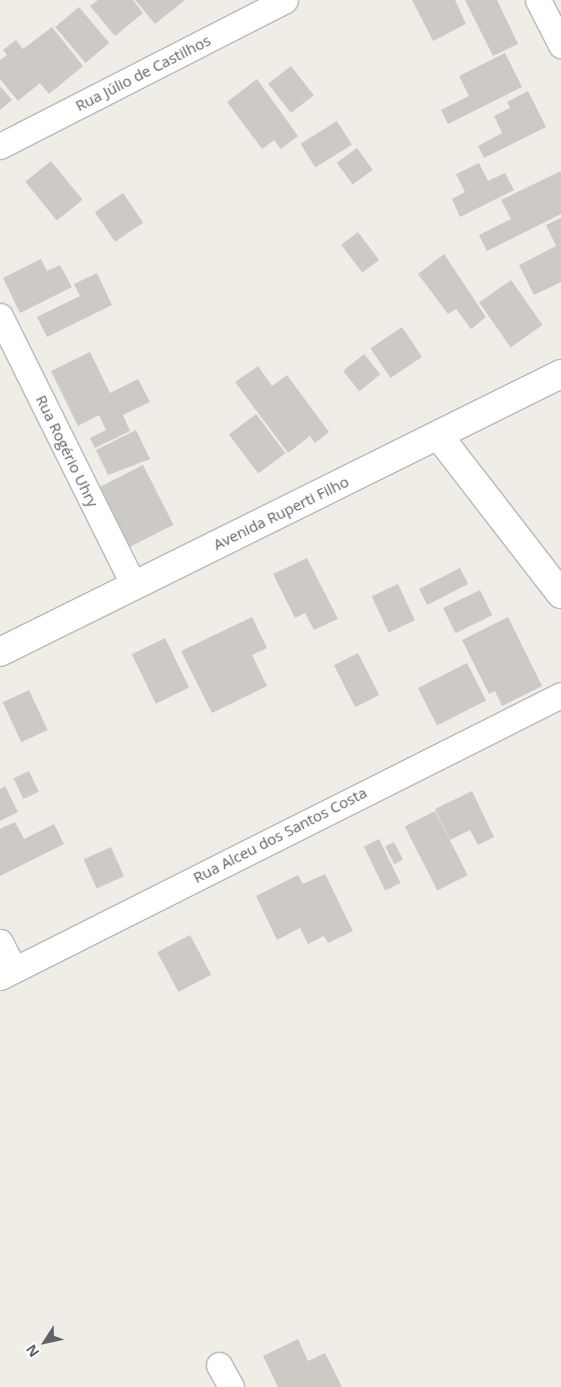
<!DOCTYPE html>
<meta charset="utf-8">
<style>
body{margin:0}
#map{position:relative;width:561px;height:1387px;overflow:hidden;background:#f0ede6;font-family:"Open Sans",sans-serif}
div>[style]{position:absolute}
.building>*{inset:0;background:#cdc9c5;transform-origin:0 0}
.roads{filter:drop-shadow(1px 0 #b6b9bd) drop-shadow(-1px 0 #b6b9bd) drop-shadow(0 1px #b6b9bd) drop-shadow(0 -1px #b6b9bd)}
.street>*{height:25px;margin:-12.5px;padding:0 12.5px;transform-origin:12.5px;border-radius:12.5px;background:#fff}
.secondary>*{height:28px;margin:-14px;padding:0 14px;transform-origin:14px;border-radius:14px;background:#fff}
span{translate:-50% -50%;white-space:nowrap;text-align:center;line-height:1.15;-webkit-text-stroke:4px #fff;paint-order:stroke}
.street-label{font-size:15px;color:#5d6267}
.north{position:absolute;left:20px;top:1317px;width:50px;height:50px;-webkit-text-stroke:4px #fff;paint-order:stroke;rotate:235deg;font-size:14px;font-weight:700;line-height:20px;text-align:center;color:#5d6267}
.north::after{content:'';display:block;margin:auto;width:18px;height:22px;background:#5d6267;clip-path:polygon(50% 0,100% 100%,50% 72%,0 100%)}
</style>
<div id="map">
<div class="building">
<i style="clip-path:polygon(98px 0,133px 0,143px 13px,115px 36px,90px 6px)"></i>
<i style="clip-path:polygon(135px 0,185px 0,155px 24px)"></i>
<i style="clip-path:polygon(412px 0,455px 0,466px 24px,433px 41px)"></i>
<i style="clip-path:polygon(465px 0,497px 0,518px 44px,493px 56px)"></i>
<i style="left:79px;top:7px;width:47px;height:31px;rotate:50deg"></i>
<i style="clip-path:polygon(52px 27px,83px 66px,49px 94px,40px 83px,18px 101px,0 79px,0 60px,7px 55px,3px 50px,16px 40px,23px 49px)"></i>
<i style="clip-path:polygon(505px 53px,522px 87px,448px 124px,441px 110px,469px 96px,459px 76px)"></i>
<i style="left:291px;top:66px;width:37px;height:29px;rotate:52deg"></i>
<i style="clip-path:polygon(257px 79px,298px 136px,281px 149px,274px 140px,262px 149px,227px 102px)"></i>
<i style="clip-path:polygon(0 86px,12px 100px,0 110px)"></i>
<i style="clip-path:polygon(528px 91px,546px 127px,484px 158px,478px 146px,502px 133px,494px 116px,510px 108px,507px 102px)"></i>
<i style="left:337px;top:121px;width:28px;height:43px;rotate:58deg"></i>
<i style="left:357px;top:148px;width:27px;height:25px;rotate:54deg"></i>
<i style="left:51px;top:161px;width:50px;height:33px;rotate:51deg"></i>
<i style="clip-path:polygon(479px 163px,488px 181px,505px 173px,514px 190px,460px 217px,452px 199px,465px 192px,456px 174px)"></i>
<i style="clip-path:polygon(561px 171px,561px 214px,487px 251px,479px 235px,511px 219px,501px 200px)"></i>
<i style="left:123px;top:193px;width:36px;height:34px;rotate:56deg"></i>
<i style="clip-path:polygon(561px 218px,561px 282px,534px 295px,519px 265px,556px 246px,546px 225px)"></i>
<i style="left:358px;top:232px;width:35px;height:21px;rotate:53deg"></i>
<i style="clip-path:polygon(444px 254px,486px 317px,471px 329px,456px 309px,448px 314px,418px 274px)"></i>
<i style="clip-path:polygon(41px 259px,47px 271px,60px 265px,72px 287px,20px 313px,3px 278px)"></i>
<i style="clip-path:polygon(97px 273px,112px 305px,47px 337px,37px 317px,80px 296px,74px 284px)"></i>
<i style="left:511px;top:280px;width:55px;height:39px;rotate:55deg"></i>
<i style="left:402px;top:327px;width:36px;height:38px;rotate:56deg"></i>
<i style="clip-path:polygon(90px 352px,110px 393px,138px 379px,150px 402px,123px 415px,130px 431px,95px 448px,90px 438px,106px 430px,99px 415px,78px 426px,51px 371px)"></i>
<i style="left:364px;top:354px;width:26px;height:27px;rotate:51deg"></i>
<i style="clip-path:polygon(258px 366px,272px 386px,287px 375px,329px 432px,315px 443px,310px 436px,288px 453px,235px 382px)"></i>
<i style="left:256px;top:414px;width:49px;height:34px;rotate:53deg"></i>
<i style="clip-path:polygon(136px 430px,150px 459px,108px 475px,96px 450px)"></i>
<i style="left:143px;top:465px;width:67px;height:50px;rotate:63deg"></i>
<i style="clip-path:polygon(307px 558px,338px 619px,314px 630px,305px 613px,295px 618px,273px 574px)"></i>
<i style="left:460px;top:568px;width:18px;height:46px;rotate:63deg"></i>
<i style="left:398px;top:584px;width:40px;height:29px;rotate:65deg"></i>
<i style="left:480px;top:590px;width:28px;height:41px;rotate:64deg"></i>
<i style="clip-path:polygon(252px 617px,267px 648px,252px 655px,267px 686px,212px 713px,181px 651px)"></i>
<i style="clip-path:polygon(508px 617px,542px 686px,502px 706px,495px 691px,489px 694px,462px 640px)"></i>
<i style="left:165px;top:638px;width:55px;height:37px;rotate:64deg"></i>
<i style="left:358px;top:653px;width:47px;height:27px;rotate:63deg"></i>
<i style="left:467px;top:663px;width:42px;height:55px;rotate:63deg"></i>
<i style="left:29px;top:690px;width:44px;height:29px;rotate:65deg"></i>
<i style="left:29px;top:771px;width:23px;height:17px;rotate:65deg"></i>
<i style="clip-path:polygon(5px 786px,18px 812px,0 821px,0 789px)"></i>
<i style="clip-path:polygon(472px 791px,494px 837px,478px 845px,470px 830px,450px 840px,435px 809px)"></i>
<i style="left:435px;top:811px;width:72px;height:34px;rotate:63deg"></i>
<i style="clip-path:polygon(15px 822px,24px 839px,54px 824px,64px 844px,0 876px,0 829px)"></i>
<i style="left:379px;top:839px;width:49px;height:17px;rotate:64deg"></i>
<i style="left:394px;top:842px;width:20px;height:10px;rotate:63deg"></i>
<i style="left:111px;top:847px;width:32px;height:30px;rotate:66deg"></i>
<i style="clip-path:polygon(325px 874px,353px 931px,328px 943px,324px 936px,308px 944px,300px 928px,277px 940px,256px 896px,298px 875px,303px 884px)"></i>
<i style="left:190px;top:935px;width:45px;height:37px;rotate:62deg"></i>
<i style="clip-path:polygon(298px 1339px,308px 1361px,325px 1353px,342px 1387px,278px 1387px,263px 1356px)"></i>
</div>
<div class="roads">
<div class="street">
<i style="left:538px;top:0;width:51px;rotate:62.9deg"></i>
<i style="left:0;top:146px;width:320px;rotate:-27.1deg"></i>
<i style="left:0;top:316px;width:301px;rotate:63.6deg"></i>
<i style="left:0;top:942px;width:31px;rotate:63deg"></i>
<i style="left:0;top:977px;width:628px;rotate:-26.69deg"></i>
<i style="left:219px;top:1365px;width:25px;rotate:61deg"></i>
</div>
<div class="secondary">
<i style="left:438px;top:435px;width:201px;rotate:52.3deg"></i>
<i style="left:0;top:652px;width:626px;rotate:-26.36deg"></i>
</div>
</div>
<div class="street-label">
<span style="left:143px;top:73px;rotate:-27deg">Rua Júlio de Castilhos</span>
<span style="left:67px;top:451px;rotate:64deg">Rua Rogério Uhry</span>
<span style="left:281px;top:513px;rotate:-26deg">Avenida Ruperti Filho</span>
<span style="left:280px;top:835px;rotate:-27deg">Rua Alceu dos Santos Costa</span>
</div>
<div class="north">N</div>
</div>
